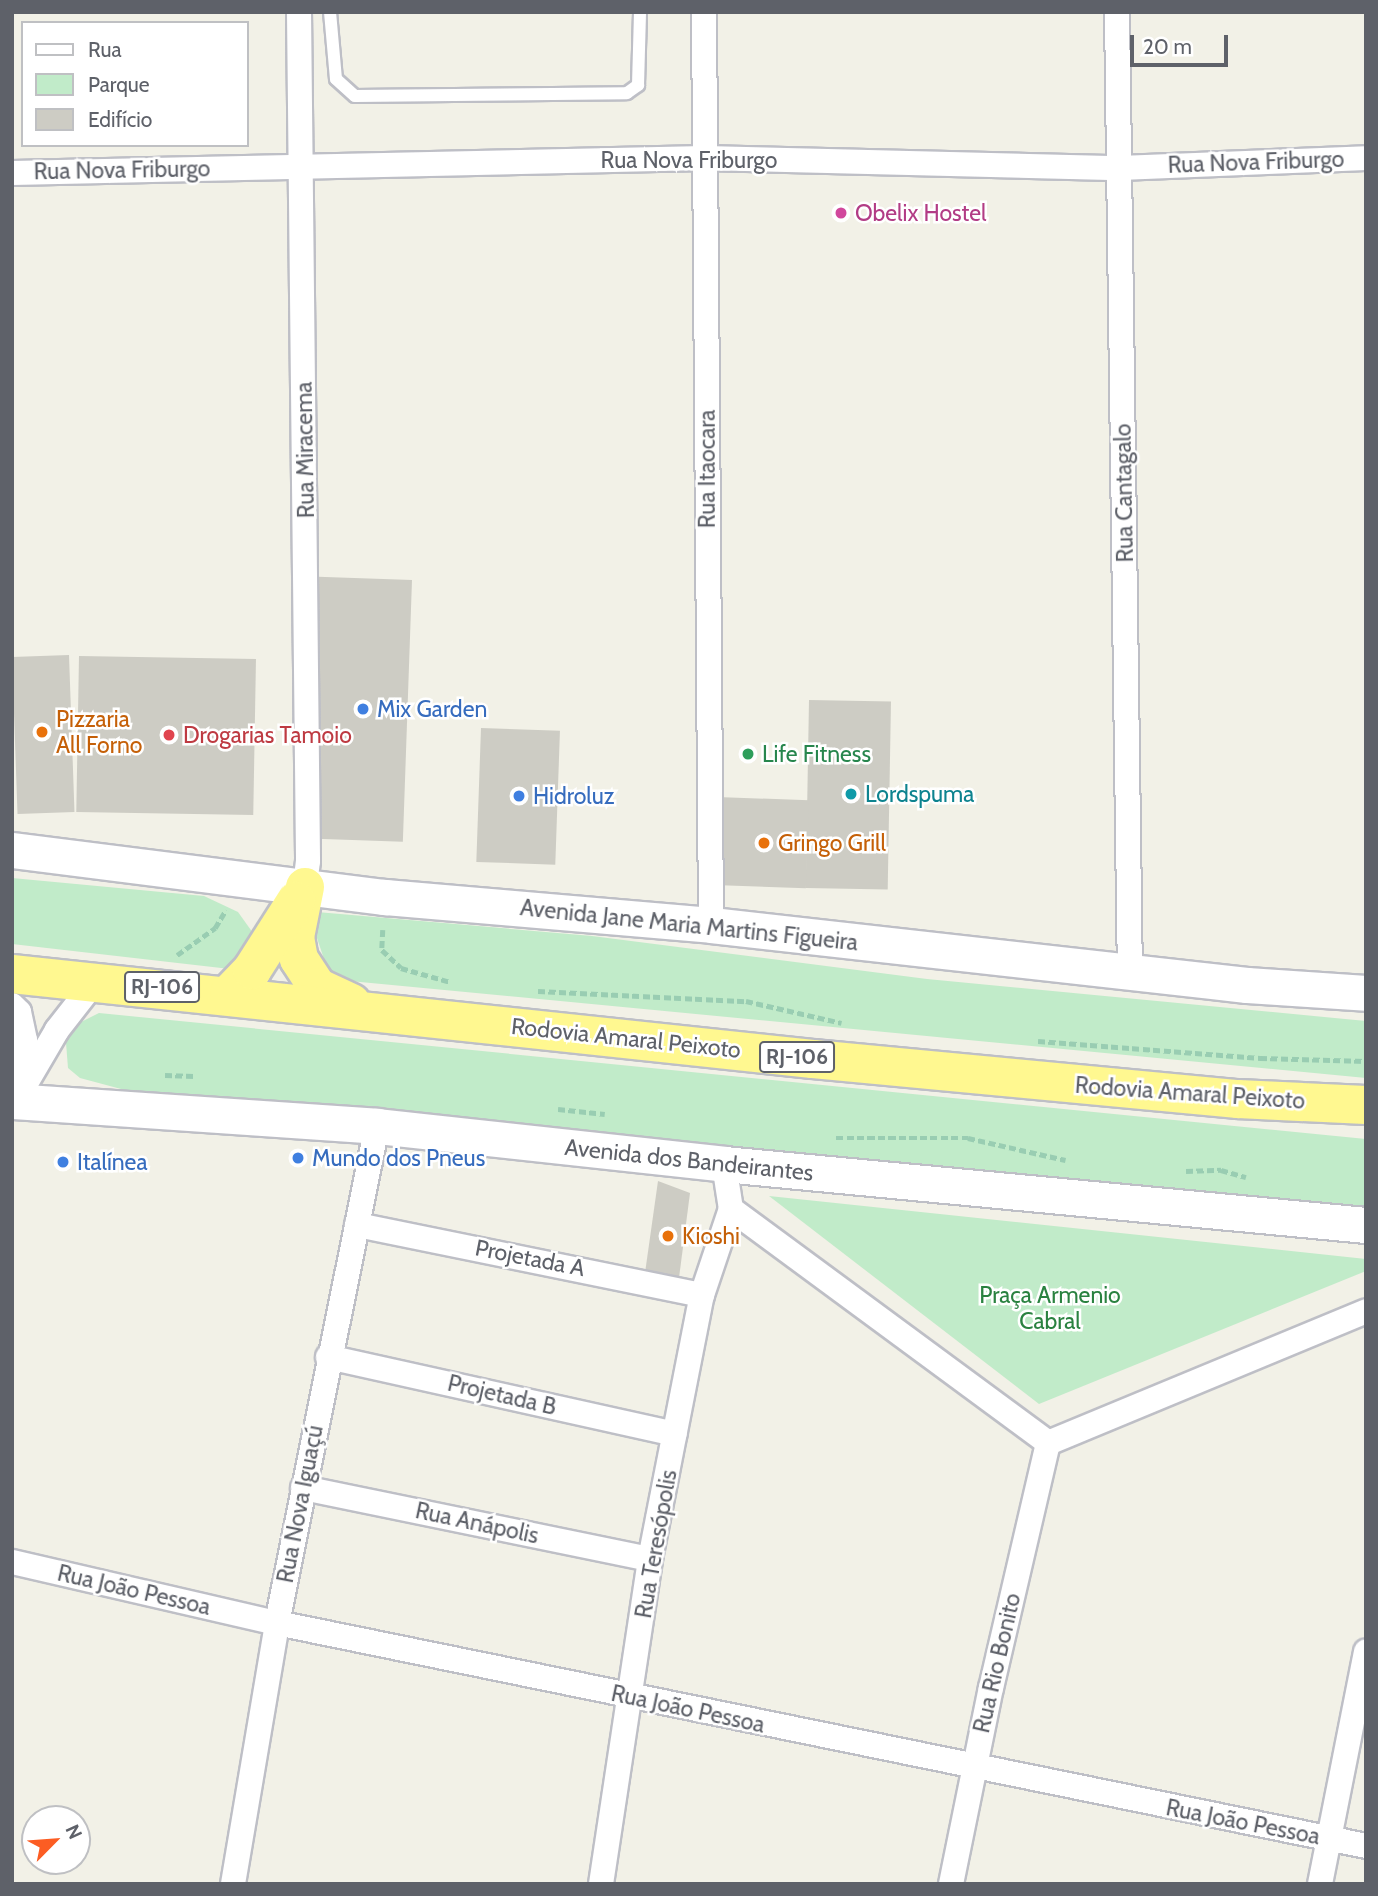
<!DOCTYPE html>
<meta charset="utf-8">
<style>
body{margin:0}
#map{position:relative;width:1378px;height:1896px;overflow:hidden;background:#f2f1e7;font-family:Cabin,sans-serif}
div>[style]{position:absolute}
.green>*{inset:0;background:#c1ebc9}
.building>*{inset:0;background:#cdccc4;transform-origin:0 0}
.path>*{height:4.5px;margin-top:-2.25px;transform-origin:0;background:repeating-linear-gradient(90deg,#99cdb2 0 7px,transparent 0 10.5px)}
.roads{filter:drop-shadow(2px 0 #bebfc6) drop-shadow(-2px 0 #bebfc6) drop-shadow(0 2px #bebfc6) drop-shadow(0 -2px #bebfc6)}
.lane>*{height:12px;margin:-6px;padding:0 6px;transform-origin:6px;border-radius:6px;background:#fff}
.street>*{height:24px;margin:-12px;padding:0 12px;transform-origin:12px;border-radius:12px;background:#fff}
.secondary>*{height:35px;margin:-17.5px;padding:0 17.5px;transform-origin:17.5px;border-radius:17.5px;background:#fff}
.highway>*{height:38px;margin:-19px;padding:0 19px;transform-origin:19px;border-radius:19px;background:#fff890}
.dots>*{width:19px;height:19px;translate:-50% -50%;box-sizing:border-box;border:4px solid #fff;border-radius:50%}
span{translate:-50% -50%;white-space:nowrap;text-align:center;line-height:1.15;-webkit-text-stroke:5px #fff;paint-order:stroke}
.shield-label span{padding:2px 5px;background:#fff;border:2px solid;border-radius:5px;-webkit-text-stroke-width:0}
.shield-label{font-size:21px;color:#5e6169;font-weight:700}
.street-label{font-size:23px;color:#5e6169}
.hotel-label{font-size:23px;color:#b23c85}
.left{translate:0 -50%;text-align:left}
.shop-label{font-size:23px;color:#366cbe}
.food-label{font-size:23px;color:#c56008}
.health-label{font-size:23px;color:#be3a42}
.leisure-label{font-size:23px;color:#27864d}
.culture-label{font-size:23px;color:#0d838f}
.park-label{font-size:23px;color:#2a8240}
.frame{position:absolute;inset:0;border:14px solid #5e6169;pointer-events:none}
.legend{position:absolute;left:21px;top:21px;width:228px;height:126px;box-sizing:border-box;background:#fff;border:2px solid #bfc0c3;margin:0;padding:9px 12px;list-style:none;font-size:21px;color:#5e6169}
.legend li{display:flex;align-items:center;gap:14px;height:35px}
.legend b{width:35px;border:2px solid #bfc0c3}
.north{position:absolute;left:21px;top:1805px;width:70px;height:70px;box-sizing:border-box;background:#fff;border:2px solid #bfc0c3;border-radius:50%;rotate:65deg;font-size:19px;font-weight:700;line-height:28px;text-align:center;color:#5e6169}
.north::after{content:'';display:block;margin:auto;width:24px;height:32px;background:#fc5d23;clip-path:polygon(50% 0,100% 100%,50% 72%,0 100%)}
.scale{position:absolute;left:1130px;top:35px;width:98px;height:32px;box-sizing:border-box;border:4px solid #5e6169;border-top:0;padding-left:9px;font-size:21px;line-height:24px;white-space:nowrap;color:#5e6169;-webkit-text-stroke:5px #fff;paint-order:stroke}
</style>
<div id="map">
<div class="green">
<i style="clip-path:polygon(12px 878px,204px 896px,238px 912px,253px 933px,230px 969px,12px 944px)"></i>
<i style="clip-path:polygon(317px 912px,592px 936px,927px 979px,1366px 1021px,1366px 1078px,350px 981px,327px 968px,313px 926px)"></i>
<i style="clip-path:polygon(99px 1013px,1366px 1139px,1366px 1208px,136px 1093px,80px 1078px,68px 1068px,65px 1030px)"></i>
<i style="clip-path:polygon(769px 1196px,1366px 1259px,1366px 1271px,1039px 1404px)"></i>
</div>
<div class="building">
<i style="left:412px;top:580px;width:262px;height:94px;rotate:92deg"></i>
<i style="left:69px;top:655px;width:157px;height:57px;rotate:88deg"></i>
<i style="left:79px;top:656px;width:177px;height:156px;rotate:1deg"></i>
<i style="left:809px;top:700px;width:82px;height:188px;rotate:1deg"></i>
<i style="left:481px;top:728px;width:79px;height:134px;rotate:2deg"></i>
<i style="left:717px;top:797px;width:92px;height:88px;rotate:2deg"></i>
<i style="clip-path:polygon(658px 1181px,690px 1193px,679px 1278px,644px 1280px)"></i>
</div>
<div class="path">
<i style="left:383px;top:930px;width:20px;rotate:93deg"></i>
<i style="left:382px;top:950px;width:26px;rotate:43deg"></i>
<i style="left:401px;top:968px;width:51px;rotate:15.9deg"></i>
<i style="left:177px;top:955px;width:47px;rotate:-35.4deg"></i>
<i style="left:215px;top:928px;width:21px;rotate:-59deg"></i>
<i style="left:538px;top:991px;width:208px;rotate:2.8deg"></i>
<i style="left:746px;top:1001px;width:98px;rotate:12.9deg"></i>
<i style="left:1038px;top:1041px;width:223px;rotate:4.4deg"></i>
<i style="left:1260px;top:1058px;width:106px;rotate:1.6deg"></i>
<i style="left:165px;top:1075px;width:29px;rotate:2deg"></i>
<i style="left:558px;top:1109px;width:47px;rotate:6.1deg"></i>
<i style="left:836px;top:1138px;width:132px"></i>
<i style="left:968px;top:1138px;width:100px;rotate:12.7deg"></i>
<i style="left:1186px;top:1171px;width:35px;rotate:-2deg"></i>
<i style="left:1221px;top:1170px;width:26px;rotate:16deg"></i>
</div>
<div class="roads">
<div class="lane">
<i style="left:330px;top:12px;width:67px;rotate:84.9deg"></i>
<i style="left:336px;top:79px;width:25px;rotate:42deg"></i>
<i style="left:355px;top:96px;width:272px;rotate:-0.6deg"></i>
<i style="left:627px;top:93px;width:14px;rotate:-36deg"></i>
<i style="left:638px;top:85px;width:73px;rotate:-88.4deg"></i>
</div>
<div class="street">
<i style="left:299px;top:12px;width:849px;rotate:89.39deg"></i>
<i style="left:308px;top:861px;width:26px;rotate:97deg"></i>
<i style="left:704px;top:12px;width:913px;rotate:89.56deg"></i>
<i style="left:1117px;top:12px;width:962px;rotate:89.23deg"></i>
<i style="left:12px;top:173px;width:693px;rotate:-1.24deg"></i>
<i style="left:705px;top:158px;width:415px;rotate:1.4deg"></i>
<i style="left:1120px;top:168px;width:246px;rotate:-2.3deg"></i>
<i style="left:12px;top:1005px;width:10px;rotate:45deg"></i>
<i style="left:19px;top:1012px;width:29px;rotate:78deg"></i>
<i style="left:25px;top:1040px;width:50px;rotate:99.3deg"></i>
<i style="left:15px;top:1102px;width:83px;rotate:-59.7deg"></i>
<i style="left:57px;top:1030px;width:63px;rotate:-52deg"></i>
<i style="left:724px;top:1164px;width:46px;rotate:81.2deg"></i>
<i style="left:731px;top:1209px;width:394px;rotate:36.4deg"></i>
<i style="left:1048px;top:1443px;width:344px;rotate:-22.5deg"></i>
<i style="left:357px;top:1225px;width:352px;rotate:11.5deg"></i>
<i style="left:328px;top:1357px;width:355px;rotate:12.5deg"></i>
<i style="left:303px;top:1488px;width:354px;rotate:11.6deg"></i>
<i style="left:12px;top:1562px;width:272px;rotate:13deg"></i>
<i style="left:277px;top:1623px;width:1112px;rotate:11.57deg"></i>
<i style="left:233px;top:1884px;width:265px;rotate:-80.4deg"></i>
<i style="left:277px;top:1623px;width:507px;rotate:-78.62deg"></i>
<i style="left:601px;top:1884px;width:329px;rotate:-81.4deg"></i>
<i style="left:650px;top:1559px;width:269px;rotate:-78.9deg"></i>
<i style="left:702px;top:1295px;width:91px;rotate:-71.4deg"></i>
<i style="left:951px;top:1884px;width:200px;rotate:-78.5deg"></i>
<i style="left:991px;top:1688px;width:252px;rotate:-76.9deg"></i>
<i style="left:1320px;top:1884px;width:237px;rotate:-78.8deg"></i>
</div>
<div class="secondary">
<i style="left:12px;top:850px;width:376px;rotate:7.2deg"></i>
<i style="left:385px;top:897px;width:327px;rotate:4.9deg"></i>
<i style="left:711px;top:925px;width:539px;rotate:6.39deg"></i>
<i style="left:1247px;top:985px;width:119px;rotate:3.8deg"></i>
<i style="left:12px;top:1101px;width:366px;rotate:3.9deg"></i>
<i style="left:377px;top:1126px;width:349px;rotate:6.2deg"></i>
<i style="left:724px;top:1164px;width:645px;rotate:5.43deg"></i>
</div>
<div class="highway">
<i style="left:305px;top:887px;width:51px;rotate:101.3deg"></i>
<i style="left:295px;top:937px;width:22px;rotate:80deg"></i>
<i style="left:299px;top:959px;width:33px;rotate:57deg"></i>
<i style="left:317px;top:987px;width:38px;rotate:25deg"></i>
<i style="left:12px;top:974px;width:805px;rotate:6.06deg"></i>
<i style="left:813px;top:1059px;width:427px;rotate:5.4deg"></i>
<i style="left:1238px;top:1099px;width:128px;rotate:2.7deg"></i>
<i style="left:229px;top:994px;width:33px;rotate:-46deg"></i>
<i style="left:252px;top:970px;width:82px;rotate:-57.5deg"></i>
</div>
</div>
<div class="dots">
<i style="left:841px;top:213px;background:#d1479c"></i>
<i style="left:363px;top:709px;background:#3f7fe0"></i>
<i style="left:42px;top:732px;background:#e8710a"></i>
<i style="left:169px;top:735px;background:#e0444e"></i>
<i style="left:748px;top:754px;background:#2e9e5b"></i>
<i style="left:851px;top:794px;background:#0f9aa8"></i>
<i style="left:519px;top:796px;background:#3f7fe0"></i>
<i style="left:764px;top:843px;background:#e8710a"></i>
<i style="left:298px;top:1158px;background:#3f7fe0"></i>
<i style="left:63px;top:1162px;background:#3f7fe0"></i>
<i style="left:668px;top:1236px;background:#e8710a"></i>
</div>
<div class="shield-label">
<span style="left:162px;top:987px">RJ-106</span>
<span style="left:797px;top:1057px">RJ-106</span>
</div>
<div class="street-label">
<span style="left:689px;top:160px">Rua Nova Friburgo</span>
<span style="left:1256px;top:162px;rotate:-2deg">Rua Nova Friburgo</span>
<span style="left:122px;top:170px;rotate:-1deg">Rua Nova Friburgo</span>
<span style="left:305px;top:450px;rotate:-91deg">Rua Miracema</span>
<span style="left:707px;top:469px;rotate:-90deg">Rua Itaocara</span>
<span style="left:1124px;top:493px;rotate:-91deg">Rua Cantagalo</span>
<span style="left:689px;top:925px;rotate:6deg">Avenida Jane Maria Martins Figueira</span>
<span style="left:626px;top:1038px;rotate:6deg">Rodovia Amaral Peixoto</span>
<span style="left:1190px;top:1093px;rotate:4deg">Rodovia Amaral Peixoto</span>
<span style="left:689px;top:1160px;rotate:6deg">Avenida dos Bandeirantes</span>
<span style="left:530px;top:1258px;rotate:11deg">Projetada A</span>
<span style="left:502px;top:1395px;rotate:13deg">Projetada B</span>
<span style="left:300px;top:1504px;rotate:-79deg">Rua Nova Iguaçú</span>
<span style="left:477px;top:1523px;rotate:12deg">Rua Anápolis</span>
<span style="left:656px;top:1544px;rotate:-80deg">Rua Teresópolis</span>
<span style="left:134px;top:1590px;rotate:13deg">Rua João Pessoa</span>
<span style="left:997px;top:1663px;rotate:-77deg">Rua Rio Bonito</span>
<span style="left:688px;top:1709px;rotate:12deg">Rua João Pessoa</span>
<span style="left:1243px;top:1822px;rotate:11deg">Rua João Pessoa</span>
</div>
<div class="hotel-label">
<span class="left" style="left:855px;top:213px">Obelix Hostel</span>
</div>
<div class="shop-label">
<span class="left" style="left:377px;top:709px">Mix Garden</span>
<span class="left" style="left:533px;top:796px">Hidroluz</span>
<span class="left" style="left:312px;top:1158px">Mundo dos Pneus</span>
<span class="left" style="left:77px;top:1162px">Italínea</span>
</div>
<div class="food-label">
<span class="left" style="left:56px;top:732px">Pizzaria<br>All Forno</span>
<span class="left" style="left:778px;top:843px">Gringo Grill</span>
<span class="left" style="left:682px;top:1236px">Kioshi</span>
</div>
<div class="health-label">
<span class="left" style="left:183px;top:735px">Drogarias Tamoio</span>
</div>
<div class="leisure-label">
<span class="left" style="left:762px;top:754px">Life Fitness</span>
</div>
<div class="culture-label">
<span class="left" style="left:865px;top:794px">Lordspuma</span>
</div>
<div class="park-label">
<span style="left:1050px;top:1308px">Praça Armenio<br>Cabral</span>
</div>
<div class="frame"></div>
<ul class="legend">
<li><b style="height:9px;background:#fff"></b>Rua</li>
<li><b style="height:19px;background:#c1ebc9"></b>Parque</li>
<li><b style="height:19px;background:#cdccc4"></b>Edifício</li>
</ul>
<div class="north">N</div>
<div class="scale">20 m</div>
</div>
